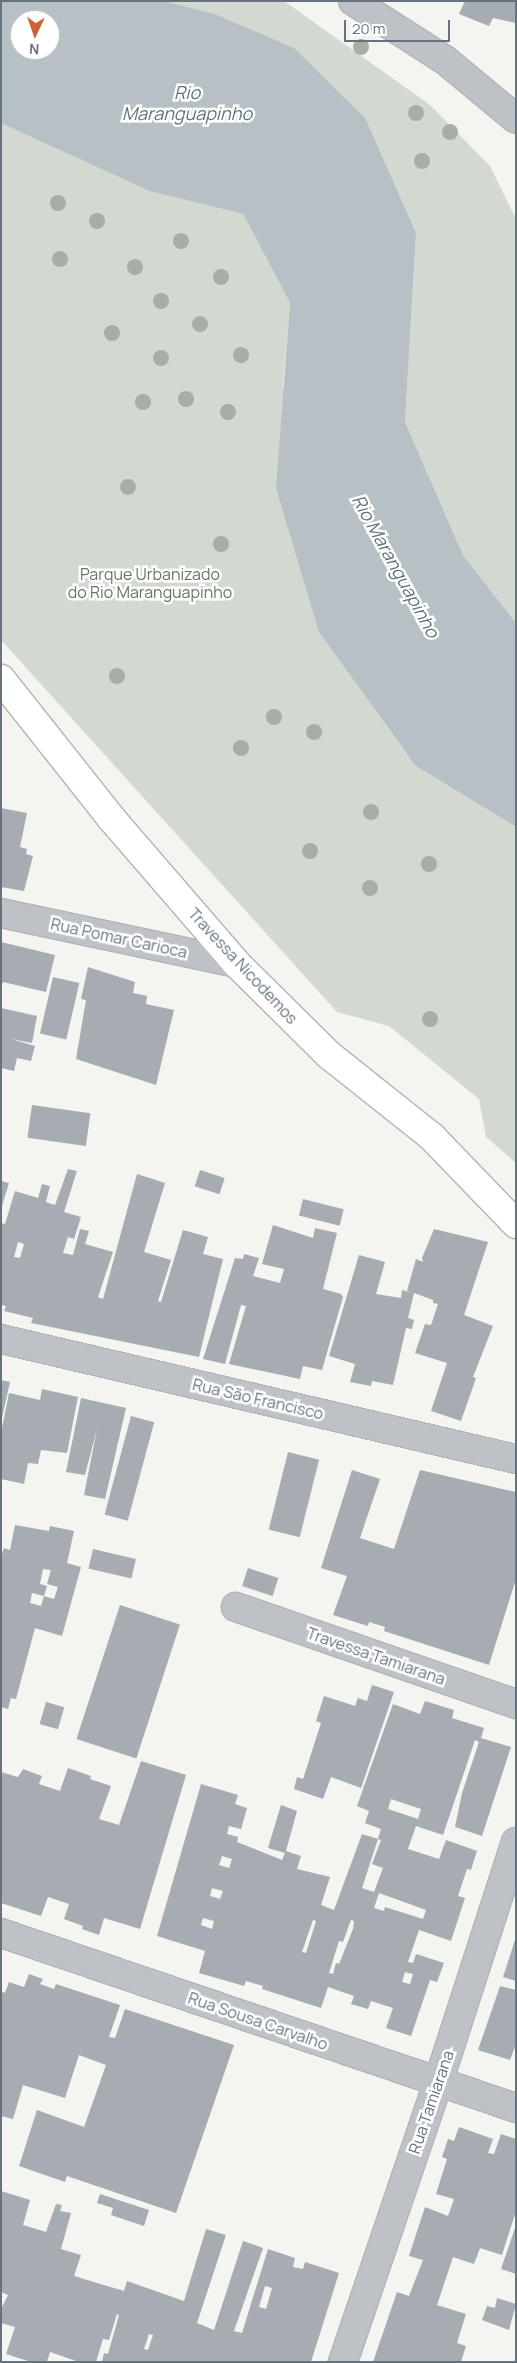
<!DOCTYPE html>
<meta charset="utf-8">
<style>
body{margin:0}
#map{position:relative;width:517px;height:2363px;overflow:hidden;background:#f4f4f1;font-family:Manrope,sans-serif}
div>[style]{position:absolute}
.green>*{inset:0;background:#d3d9d1}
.water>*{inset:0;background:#b7c0c5}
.building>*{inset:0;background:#a6acb1;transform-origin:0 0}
.roads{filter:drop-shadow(1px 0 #b2b5b9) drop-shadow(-1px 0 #b2b5b9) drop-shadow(0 1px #b2b5b9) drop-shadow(0 -1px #b2b5b9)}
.minor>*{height:28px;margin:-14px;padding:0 14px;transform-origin:14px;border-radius:14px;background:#bec1c5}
.major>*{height:28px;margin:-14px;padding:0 14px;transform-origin:14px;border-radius:14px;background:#fff}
.trees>*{width:16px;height:16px;margin:-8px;border-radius:50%;background:#a6afa3}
span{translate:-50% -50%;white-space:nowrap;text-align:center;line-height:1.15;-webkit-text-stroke:5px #fff;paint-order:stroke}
.park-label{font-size:16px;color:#677764}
.street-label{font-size:16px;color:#66737f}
.water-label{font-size:18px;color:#63737c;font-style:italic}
.frame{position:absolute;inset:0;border:2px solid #66737f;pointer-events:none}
.north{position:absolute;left:10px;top:10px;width:50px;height:50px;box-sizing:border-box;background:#fff;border:1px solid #c2c7cc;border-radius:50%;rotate:183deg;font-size:14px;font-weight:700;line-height:20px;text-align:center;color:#66737f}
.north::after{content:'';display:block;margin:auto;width:18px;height:22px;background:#cf6136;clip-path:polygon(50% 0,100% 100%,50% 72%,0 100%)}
.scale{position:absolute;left:344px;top:20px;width:106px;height:22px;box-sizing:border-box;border:2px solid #66737f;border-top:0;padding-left:6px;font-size:15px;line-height:18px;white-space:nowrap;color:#66737f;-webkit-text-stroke:4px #fff;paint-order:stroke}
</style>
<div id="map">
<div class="green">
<i style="clip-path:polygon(164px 1px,284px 1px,430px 105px,490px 166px,516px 219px,516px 623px,463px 555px,405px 422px,416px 233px,215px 14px)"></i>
<i style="clip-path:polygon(1px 123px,149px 191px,243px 214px,290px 303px,283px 386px,416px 766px,516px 827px,516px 1163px,486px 1137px,479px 1099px,389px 1026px,337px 1012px,1px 640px)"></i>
</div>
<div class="water">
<i style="clip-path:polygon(evenodd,1px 1px,164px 1px,215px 14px,294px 48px,365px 118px,416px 233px,405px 422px,463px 555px,516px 623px,516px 827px,416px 766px,319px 632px,276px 488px,290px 303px,243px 214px,149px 191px,1px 123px,1px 1px,20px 20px,50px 20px,50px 50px,20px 50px,20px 20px)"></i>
</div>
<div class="building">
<i style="clip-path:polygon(465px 1px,516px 1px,516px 23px,493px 18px,489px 26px,459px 14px)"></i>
<i style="clip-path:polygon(1px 808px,27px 813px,20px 847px,27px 849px,26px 854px,33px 856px,24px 891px,1px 887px)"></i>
<i style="clip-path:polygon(1px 942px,55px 955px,46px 992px,3px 982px,1px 987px)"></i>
<i style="clip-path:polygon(88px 967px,135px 982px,133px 993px,147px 996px,146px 1004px,174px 1010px,156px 1085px,76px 1059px,86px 1000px,81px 999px)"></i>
<i style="left:53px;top:977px;width:27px;height:58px;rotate:13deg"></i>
<i style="clip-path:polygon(1px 1008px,37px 1016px,32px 1043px,11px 1039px,35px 1046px,31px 1061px,17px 1058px,14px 1071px,1px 1068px)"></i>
<i style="left:32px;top:1105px;width:59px;height:33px;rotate:8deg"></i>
<i style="clip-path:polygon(evenodd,68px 1169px,77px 1171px,64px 1212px,81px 1217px,74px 1239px,68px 1237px,63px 1253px,73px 1255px,80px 1229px,89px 1231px,85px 1244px,113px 1252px,98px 1297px,103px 1299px,137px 1174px,165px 1183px,144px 1252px,171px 1260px,158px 1301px,161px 1302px,183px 1230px,208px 1237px,203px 1254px,223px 1259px,199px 1357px,31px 1323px,33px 1318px,4px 1311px,6px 1306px,1px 1305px,1px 1223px,5px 1224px,15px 1191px,38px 1198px,42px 1184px,50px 1186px,46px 1202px,55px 1205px,68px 1169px,18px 1242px,24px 1244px,20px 1258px,14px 1257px,18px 1242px)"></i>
<i style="left:200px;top:1170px;width:26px;height:17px;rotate:18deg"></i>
<i style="clip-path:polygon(1px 1181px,9px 1183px,2px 1206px,1px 1206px)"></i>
<i style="left:303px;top:1199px;width:42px;height:17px;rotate:14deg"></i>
<i style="clip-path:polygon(273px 1225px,313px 1238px,315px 1228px,337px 1233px,323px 1289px,341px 1294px,343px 1297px,322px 1370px,303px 1366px,300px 1379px,229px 1364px,246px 1306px,241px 1305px,225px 1364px,203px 1359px,235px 1258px,243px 1259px,244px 1254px,259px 1258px,253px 1276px,280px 1283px,284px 1269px,262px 1264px)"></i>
<i style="clip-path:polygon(434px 1229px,488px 1242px,464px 1315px,493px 1326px,473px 1377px,476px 1378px,461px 1421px,431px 1411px,447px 1363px,415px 1353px,425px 1324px,431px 1325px,438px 1304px,433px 1303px,433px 1300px,414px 1293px,408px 1318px,414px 1320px,412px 1329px,406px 1328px,393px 1385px,372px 1381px,371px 1386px,350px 1382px,355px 1364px,329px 1356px,359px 1255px,385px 1262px,376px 1294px,401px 1298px,402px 1290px,412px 1293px,407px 1291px,416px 1259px,423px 1262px,422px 1258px)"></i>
<i style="clip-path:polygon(1px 1380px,10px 1382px,2px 1418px,1px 1418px)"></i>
<i style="clip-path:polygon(42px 1389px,78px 1397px,67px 1453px,41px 1450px,38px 1464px,28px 1463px,24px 1484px,1px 1479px,1px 1433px,9px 1393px,40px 1400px)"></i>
<i style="clip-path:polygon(81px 1398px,126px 1408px,105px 1499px,84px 1495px,97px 1429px,85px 1475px,66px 1472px)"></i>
<i style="left:131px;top:1416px;width:24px;height:102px;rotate:15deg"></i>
<i style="left:288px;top:1452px;width:32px;height:80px;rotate:14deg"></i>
<i style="clip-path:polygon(352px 1470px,380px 1479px,360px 1538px,394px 1549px,420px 1470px,516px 1492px,516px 1579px,489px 1665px,384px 1631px,385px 1627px,369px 1622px,368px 1626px,333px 1615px,347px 1576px,321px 1568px)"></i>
<i style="clip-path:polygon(evenodd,15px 1525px,49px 1531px,50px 1526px,74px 1531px,67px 1563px,81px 1567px,62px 1636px,35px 1628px,16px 1699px,11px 1698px,8px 1709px,1px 1707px,1px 1556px,4px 1548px,10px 1550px,15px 1525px,43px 1569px,51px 1570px,47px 1584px,58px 1587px,54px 1599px,44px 1596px,41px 1606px,30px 1603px,32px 1593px,44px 1596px,47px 1586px,40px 1584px,43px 1569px)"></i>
<i style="left:93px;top:1549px;width:44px;height:20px;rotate:13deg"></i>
<i style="left:248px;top:1568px;width:32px;height:19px;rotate:18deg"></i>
<i style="left:120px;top:1605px;width:63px;height:141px;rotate:18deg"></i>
<i style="clip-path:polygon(372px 1685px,394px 1692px,361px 1788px,331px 1777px,323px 1799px,294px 1789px,297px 1777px,303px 1779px,321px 1723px,316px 1721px,324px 1696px,355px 1706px,358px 1698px,367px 1701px)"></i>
<i style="clip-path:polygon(evenodd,425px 1701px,454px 1710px,452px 1718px,484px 1728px,481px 1738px,511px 1747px,482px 1836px,455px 1827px,462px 1793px,479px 1742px,475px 1740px,443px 1835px,416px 1826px,408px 1849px,439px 1859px,446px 1840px,477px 1851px,471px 1870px,467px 1869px,458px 1896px,465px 1898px,451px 1941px,419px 1930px,408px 1962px,413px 1963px,416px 1954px,444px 1963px,437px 1982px,430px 1980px,411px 2036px,386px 2028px,393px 2008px,371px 2001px,368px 2009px,351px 2004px,354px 1996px,328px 1987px,321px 2008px,262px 1989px,263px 1986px,246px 1981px,244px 1986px,199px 1973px,205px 1951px,157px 1936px,201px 1784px,238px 1795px,235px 1804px,247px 1808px,241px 1829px,229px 1826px,227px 1834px,238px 1837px,237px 1842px,282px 1860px,285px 1853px,268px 1848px,281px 1805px,297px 1811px,286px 1851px,301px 1856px,297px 1869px,330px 1877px,321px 1905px,334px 1910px,362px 1834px,378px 1839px,381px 1829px,365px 1823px,369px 1811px,357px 1806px,393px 1704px,420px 1714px,425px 1701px,391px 1799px,421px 1809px,418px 1819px,388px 1809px,391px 1799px,425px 1701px,378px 1839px,381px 1840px,372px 1864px,383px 1868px,374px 1892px,362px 1888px,378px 1839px,425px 1701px,222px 1856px,232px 1859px,229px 1868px,219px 1865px,222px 1856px,425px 1701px,212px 1888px,223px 1891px,220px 1899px,210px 1896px,212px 1888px,425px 1701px,379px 1893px,426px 1910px,423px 1919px,385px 1907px,384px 1911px,374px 1908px,379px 1893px,425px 1701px,203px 1918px,214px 1921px,212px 1929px,201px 1925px,203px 1918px,425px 1701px,313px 1920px,316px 1921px,306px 1953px,302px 1952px,313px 1920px,425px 1701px,351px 1920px,354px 1921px,353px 1929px,339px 1964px,336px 1963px,333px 1974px,329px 1973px,339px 1941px,343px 1942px,348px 1928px,340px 1926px,348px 1928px,351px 1920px,425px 1701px,405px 1972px,413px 1974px,410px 1984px,402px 1982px,405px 1972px)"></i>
<i style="left:46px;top:1702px;width:19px;height:23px;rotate:16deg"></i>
<i style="clip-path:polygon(141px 1761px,186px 1775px,140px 1929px,104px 1918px,99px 1935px,82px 1929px,83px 1926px,64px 1919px,69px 1904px,48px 1897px,41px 1916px,1px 1903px,1px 1772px,18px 1777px,23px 1769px,42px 1776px,39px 1784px,60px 1791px,68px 1768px,91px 1776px,90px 1779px,111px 1786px,99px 1819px,119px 1825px)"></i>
<i style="clip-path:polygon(515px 1940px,516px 1940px,516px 1981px,503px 1977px)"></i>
<i style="clip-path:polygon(29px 1974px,43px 1979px,40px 1984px,54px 1989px,56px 1984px,120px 2005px,109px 2037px,115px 2038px,125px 2009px,234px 2045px,176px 2213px,67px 2176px,65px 2182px,19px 2166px,37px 2110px,84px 2127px,106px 2065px,79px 2055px,65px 2098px,23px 2085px,13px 2119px,1px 2116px,1px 1991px,5px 1993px,9px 1982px,24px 1987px)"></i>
<i style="clip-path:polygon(500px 1986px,516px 1990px,516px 2044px,510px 2060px,478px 2050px)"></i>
<i style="clip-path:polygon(459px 2127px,493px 2139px,488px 2153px,494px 2154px,501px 2134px,516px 2139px,516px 2211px,502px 2255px,480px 2248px,474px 2264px,453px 2257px,437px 2305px,466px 2314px,457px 2343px,466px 2346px,461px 2362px,373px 2362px,397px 2292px,409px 2296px,423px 2260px,409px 2256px,425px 2207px,448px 2216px,454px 2199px,436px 2194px,447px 2159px,442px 2157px,448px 2139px,454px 2141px)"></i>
<i style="clip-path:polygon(evenodd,1px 2191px,30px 2200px,23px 2225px,46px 2232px,56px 2204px,62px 2205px,60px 2211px,71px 2213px,61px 2249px,81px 2255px,74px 2276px,124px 2291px,127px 2281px,184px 2301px,206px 2229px,226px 2235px,197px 2323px,214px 2330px,243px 2241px,263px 2248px,234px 2331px,242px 2333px,268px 2249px,295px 2258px,293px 2267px,303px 2269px,305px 2262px,339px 2273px,311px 2362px,102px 2362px,104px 2353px,108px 2354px,119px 2315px,117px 2314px,109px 2340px,103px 2339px,96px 2362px,79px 2362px,50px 2352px,47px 2362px,31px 2362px,6px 2354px,15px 2327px,1px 2323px,1px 2309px,8px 2295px,1px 2292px,1px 2191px,265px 2286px,272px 2288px,266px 2309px,259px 2307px,265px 2286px,1px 2191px,149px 2334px,153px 2335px,148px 2350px,144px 2349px,149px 2334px)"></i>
<i style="clip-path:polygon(100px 2194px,149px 2210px,144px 2226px,111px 2215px,113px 2208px,97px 2203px)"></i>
<i style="clip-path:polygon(515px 2228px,516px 2228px,516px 2274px,501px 2269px)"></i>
<i style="clip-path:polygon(497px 2298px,516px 2304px,509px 2330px,482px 2320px,487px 2306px,495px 2308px)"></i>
</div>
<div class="roads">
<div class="minor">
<i style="left:353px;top:1px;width:109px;rotate:32.7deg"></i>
<i style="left:445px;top:60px;width:92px;rotate:39.7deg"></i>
<i style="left:1px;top:913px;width:240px;rotate:12deg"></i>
<i style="left:1px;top:1339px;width:529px;rotate:13.12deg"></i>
<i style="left:236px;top:1607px;width:296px;rotate:19.1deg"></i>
<i style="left:1px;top:1933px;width:544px;rotate:18.77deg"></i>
<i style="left:343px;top:2362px;width:295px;rotate:-71.2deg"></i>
<i style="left:438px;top:2083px;width:253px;rotate:-72.1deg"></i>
</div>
<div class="major">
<i style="left:1px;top:679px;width:177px;rotate:51.6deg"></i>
<i style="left:111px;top:818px;width:191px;rotate:49.2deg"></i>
<i style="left:236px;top:963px;width:131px;rotate:44.7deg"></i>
<i style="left:329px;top:1055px;width:132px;rotate:38.5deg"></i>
<i style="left:432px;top:1137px;width:121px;rotate:46deg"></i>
</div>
</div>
<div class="trees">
<i style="left:361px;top:47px"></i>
<i style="left:416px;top:113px"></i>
<i style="left:450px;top:132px"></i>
<i style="left:422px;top:161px"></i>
<i style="left:58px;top:203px"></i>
<i style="left:97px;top:221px"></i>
<i style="left:181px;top:241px"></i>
<i style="left:60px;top:259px"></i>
<i style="left:135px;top:267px"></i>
<i style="left:221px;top:277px"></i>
<i style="left:161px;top:301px"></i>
<i style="left:200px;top:324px"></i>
<i style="left:112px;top:333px"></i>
<i style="left:241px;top:355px"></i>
<i style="left:161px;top:358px"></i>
<i style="left:186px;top:399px"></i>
<i style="left:143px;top:402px"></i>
<i style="left:228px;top:412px"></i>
<i style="left:128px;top:487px"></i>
<i style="left:221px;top:544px"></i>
<i style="left:117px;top:676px"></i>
<i style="left:274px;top:717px"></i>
<i style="left:314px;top:732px"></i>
<i style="left:241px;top:748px"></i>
<i style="left:371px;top:812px"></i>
<i style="left:310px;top:851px"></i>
<i style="left:429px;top:864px"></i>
<i style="left:370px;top:888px"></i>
<i style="left:430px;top:1019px"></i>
</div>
<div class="park-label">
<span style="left:150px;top:583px">Parque Urbanizado<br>do Rio Maranguapinho</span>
</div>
<div class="street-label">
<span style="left:119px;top:938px;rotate:12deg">Rua Pomar Carioca</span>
<span style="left:243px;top:966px;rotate:47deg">Travessa Nicodemos</span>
<span style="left:258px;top:1399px;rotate:13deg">Rua São Francisco</span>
<span style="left:376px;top:1656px;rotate:19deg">Travessa Tamiarana</span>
<span style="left:258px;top:2021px;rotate:19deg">Rua Sousa Carvalho</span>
<span style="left:431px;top:2102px;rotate:-71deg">Rua Tamiarana</span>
</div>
<div class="water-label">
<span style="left:187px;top:103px">Rio<br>Maranguapinho</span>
<span style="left:396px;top:566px;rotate:61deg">Rio Maranguapinho</span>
</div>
<div class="frame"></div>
<div class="north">N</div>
<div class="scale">20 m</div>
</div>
